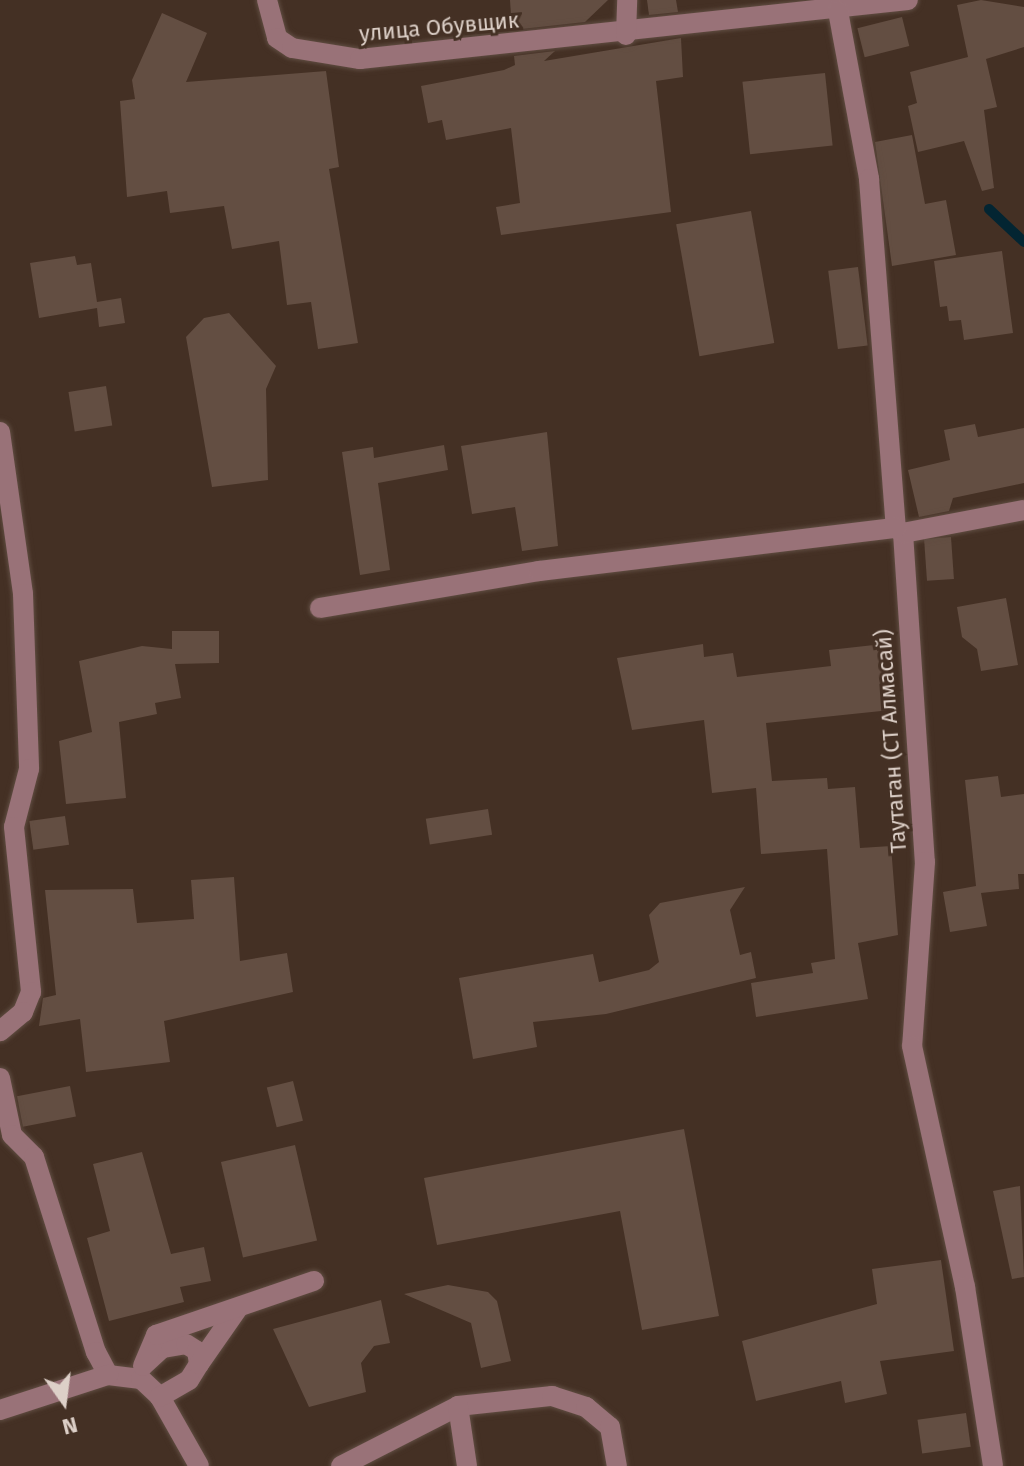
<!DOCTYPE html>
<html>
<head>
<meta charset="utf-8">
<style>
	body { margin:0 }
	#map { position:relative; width:1024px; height:1466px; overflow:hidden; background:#443024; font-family:"Fira Sans",sans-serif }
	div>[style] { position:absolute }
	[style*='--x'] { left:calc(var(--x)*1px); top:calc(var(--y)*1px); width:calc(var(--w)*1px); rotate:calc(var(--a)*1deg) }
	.stream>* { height:10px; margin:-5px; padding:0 5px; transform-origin:5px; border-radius:5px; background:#032532 }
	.building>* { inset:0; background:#634e42; transform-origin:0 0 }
	.roads { filter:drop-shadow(0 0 2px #604d42) drop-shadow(0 0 2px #604d42) }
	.minor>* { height:20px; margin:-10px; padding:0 10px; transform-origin:10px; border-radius:10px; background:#997278 }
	span { translate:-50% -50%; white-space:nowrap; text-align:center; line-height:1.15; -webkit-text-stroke:6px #443024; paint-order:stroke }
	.street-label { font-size:22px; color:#ddd0c8 }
	.north { position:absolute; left:24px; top:1362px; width:80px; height:80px; -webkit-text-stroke:6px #443024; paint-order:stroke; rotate:166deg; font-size:22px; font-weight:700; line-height:32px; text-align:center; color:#ddd0c8 }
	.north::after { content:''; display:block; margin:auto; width:28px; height:36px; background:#ddd0c8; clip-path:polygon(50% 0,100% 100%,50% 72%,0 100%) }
</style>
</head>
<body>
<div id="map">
	<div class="stream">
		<div style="--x:989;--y:209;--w:48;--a:43.3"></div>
	</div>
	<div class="building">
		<div style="clip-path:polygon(510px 0,608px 0,585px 22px,512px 30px)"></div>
		<div style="clip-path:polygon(647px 0,676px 0,678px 12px,649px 15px)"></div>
		<div style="clip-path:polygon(981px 0,1024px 7px,1024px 47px,986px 59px,997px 107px,984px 110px,994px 188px,982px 191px,964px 141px,918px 152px,908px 106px,917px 103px,910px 72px,968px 57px,957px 5px)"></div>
		<div style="clip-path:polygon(162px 13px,207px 33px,186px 82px,326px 71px,339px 167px,329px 169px,358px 343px,318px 349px,311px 302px,287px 305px,279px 241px,232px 249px,224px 206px,170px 213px,167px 191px,127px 197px,120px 101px,135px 99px,132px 80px)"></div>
		<div style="left:902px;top:17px;width:30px;height:46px;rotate:76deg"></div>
		<div style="clip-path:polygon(681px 38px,683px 77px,656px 81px,671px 212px,501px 235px,496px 207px,520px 203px,511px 128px,446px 140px,442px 120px,428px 123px,421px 86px,504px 70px,515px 65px,514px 56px,555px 51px,544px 61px)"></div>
		<div style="left:825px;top:73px;width:73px;height:83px;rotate:84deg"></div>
		<div style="clip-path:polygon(912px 135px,925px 204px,946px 200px,956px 255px,892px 266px,875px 142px)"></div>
		<div style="left:751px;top:211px;width:134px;height:76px;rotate:80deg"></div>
		<div style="clip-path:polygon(1002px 251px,1013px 333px,964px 340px,961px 320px,949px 321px,947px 306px,940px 307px,934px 261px)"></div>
		<div style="clip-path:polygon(75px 256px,77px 265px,91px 263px,97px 302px,121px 298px,125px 323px,99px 327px,97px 308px,39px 318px,30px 263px)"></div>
		<div style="left:858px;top:267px;width:79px;height:30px;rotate:83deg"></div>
		<div style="clip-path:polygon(229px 313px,276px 366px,266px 389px,268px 480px,212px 487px,186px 337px,204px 318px)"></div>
		<div style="left:106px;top:386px;width:40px;height:38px;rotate:81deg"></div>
		<div style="clip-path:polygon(975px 424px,978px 437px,1024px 428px,1024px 483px,953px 498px,949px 511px,919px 517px,908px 470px,950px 460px,944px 430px)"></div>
		<div style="clip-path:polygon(547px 432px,558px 546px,522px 551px,515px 507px,472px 514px,461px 446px)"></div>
		<div style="clip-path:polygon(444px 445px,448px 470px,378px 483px,390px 570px,360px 575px,342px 452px,373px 447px,374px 458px)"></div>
		<div style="left:951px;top:537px;width:42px;height:27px;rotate:86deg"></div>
		<div style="clip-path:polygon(1006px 598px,1018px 665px,981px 671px,977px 649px,962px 637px,957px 607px)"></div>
		<div style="clip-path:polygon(172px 631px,219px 631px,219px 663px,175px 664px,181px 698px,155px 703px,157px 714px,119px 722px,126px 798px,66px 804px,59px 741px,92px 732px,79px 661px,142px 646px,172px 649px)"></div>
		<div style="clip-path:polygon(703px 644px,704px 657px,733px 653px,737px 677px,831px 666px,829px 650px,883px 644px,891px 710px,766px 723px,772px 781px,827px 778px,828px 789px,855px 787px,860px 848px,891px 846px,898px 935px,858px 943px,868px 999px,756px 1017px,751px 983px,813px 973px,811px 963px,835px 959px,827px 849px,761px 854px,756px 788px,712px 793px,704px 720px,632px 730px,617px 658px)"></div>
		<div style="clip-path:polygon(998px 776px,1001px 797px,1024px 794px,1024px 874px,1018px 874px,1019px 889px,981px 893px,987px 926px,950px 932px,943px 892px,976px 886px,965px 780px)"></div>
		<div style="left:488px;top:809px;width:26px;height:63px;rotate:81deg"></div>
		<div style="left:65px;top:816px;width:29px;height:36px;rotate:82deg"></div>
		<div style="clip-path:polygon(234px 877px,240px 961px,287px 953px,293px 992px,164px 1021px,170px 1062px,86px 1072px,80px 1019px,39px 1026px,43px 998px,56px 995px,45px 890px,133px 889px,137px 923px,194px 919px,191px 880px)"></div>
		<div style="clip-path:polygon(745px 887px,730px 910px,740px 955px,751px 952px,756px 978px,606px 1014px,533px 1022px,537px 1047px,473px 1059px,459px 978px,593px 954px,599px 982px,649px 970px,659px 962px,649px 915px,660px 903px)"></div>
		<div style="left:293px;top:1081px;width:41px;height:27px;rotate:76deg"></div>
		<div style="left:70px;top:1086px;width:31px;height:54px;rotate:79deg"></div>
		<div style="clip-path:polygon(684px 1129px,719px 1316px,642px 1330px,620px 1211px,437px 1245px,424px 1178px)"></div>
		<div style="left:295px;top:1145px;width:98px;height:76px;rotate:77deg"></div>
		<div style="clip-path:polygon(142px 1152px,171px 1254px,204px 1247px,211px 1281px,180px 1287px,184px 1302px,109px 1321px,87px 1238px,110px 1231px,93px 1164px)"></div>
		<div style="clip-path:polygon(1020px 1186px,1024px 1277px,1012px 1279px,993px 1191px)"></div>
		<div style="clip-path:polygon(941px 1260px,954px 1351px,880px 1361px,887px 1394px,845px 1403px,841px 1381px,756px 1401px,742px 1341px,877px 1304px,872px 1269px)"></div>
		<div style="clip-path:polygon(448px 1285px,488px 1292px,497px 1301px,511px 1361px,481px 1368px,471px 1323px,404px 1294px)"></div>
		<div style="clip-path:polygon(381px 1300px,390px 1343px,374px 1346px,361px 1363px,366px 1392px,309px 1407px,273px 1329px)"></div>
		<div style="left:966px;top:1413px;width:34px;height:49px;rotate:82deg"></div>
	</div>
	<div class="roads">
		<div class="minor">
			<div style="--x:267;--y:0;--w:39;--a:75"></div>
			<div style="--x:277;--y:38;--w:18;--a:34"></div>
			<div style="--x:292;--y:48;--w:69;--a:9.2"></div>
			<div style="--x:360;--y:59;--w:551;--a:-6.15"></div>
			<div style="--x:838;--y:11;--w:171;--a:79.5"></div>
			<div style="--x:869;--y:179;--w:350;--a:85.6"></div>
			<div style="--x:896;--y:528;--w:9;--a:36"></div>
			<div style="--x:903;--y:533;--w:330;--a:86.2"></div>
			<div style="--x:925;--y:862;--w:184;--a:94"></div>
			<div style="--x:912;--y:1046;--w:247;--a:77.6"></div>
			<div style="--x:965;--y:1287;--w:181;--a:81.1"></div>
			<div style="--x:626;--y:35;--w:35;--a:-88"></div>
			<div style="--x:0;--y:432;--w:164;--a:81.9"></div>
			<div style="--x:23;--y:594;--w:175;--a:88"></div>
			<div style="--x:29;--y:769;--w:60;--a:104.5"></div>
			<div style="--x:14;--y:827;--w:166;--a:84.1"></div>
			<div style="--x:31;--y:992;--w:22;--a:112"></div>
			<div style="--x:23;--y:1012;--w:30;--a:140"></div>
			<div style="--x:903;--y:533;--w:123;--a:-10.8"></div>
			<div style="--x:320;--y:608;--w:222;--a:-9.6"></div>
			<div style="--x:539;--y:571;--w:360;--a:-6.9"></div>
			<div style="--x:0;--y:1078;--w:58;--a:78.1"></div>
			<div style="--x:12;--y:1135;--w:31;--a:45"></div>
			<div style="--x:34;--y:1157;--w:205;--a:72.4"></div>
			<div style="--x:96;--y:1352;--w:26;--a:62"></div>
			<div style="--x:108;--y:1375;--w:33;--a:7"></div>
			<div style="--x:141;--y:1379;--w:26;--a:43"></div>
			<div style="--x:160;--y:1397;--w:79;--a:60.5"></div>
			<div style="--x:145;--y:1364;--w:23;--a:-43"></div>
			<div style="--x:162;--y:1348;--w:24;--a:-9"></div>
			<div style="--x:186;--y:1344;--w:13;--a:32"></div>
			<div style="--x:197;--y:1351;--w:13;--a:81"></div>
			<div style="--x:199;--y:1364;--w:19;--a:122"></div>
			<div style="--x:189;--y:1380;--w:34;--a:150"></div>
			<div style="--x:199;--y:1364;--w:68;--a:-55.1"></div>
			<div style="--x:143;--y:1366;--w:34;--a:-67"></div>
			<div style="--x:156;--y:1335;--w:167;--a:-18.9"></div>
			<div style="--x:458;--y:1406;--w:95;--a:-6.1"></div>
			<div style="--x:552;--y:1396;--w:36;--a:18"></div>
			<div style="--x:586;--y:1407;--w:31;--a:40"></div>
			<div style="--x:610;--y:1427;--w:40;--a:80"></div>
			<div style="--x:0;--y:1410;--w:114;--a:-18"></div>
			<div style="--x:341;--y:1466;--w:131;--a:-27.1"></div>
			<div style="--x:458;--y:1406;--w:61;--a:81.5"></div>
		</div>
	</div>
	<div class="street-label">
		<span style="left:439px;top:27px;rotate:-5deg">улица Обувщик</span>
		<span style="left:891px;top:741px;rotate:-94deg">Таутаган (СТ Алмасай)</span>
	</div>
	<div class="north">N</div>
</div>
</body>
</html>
